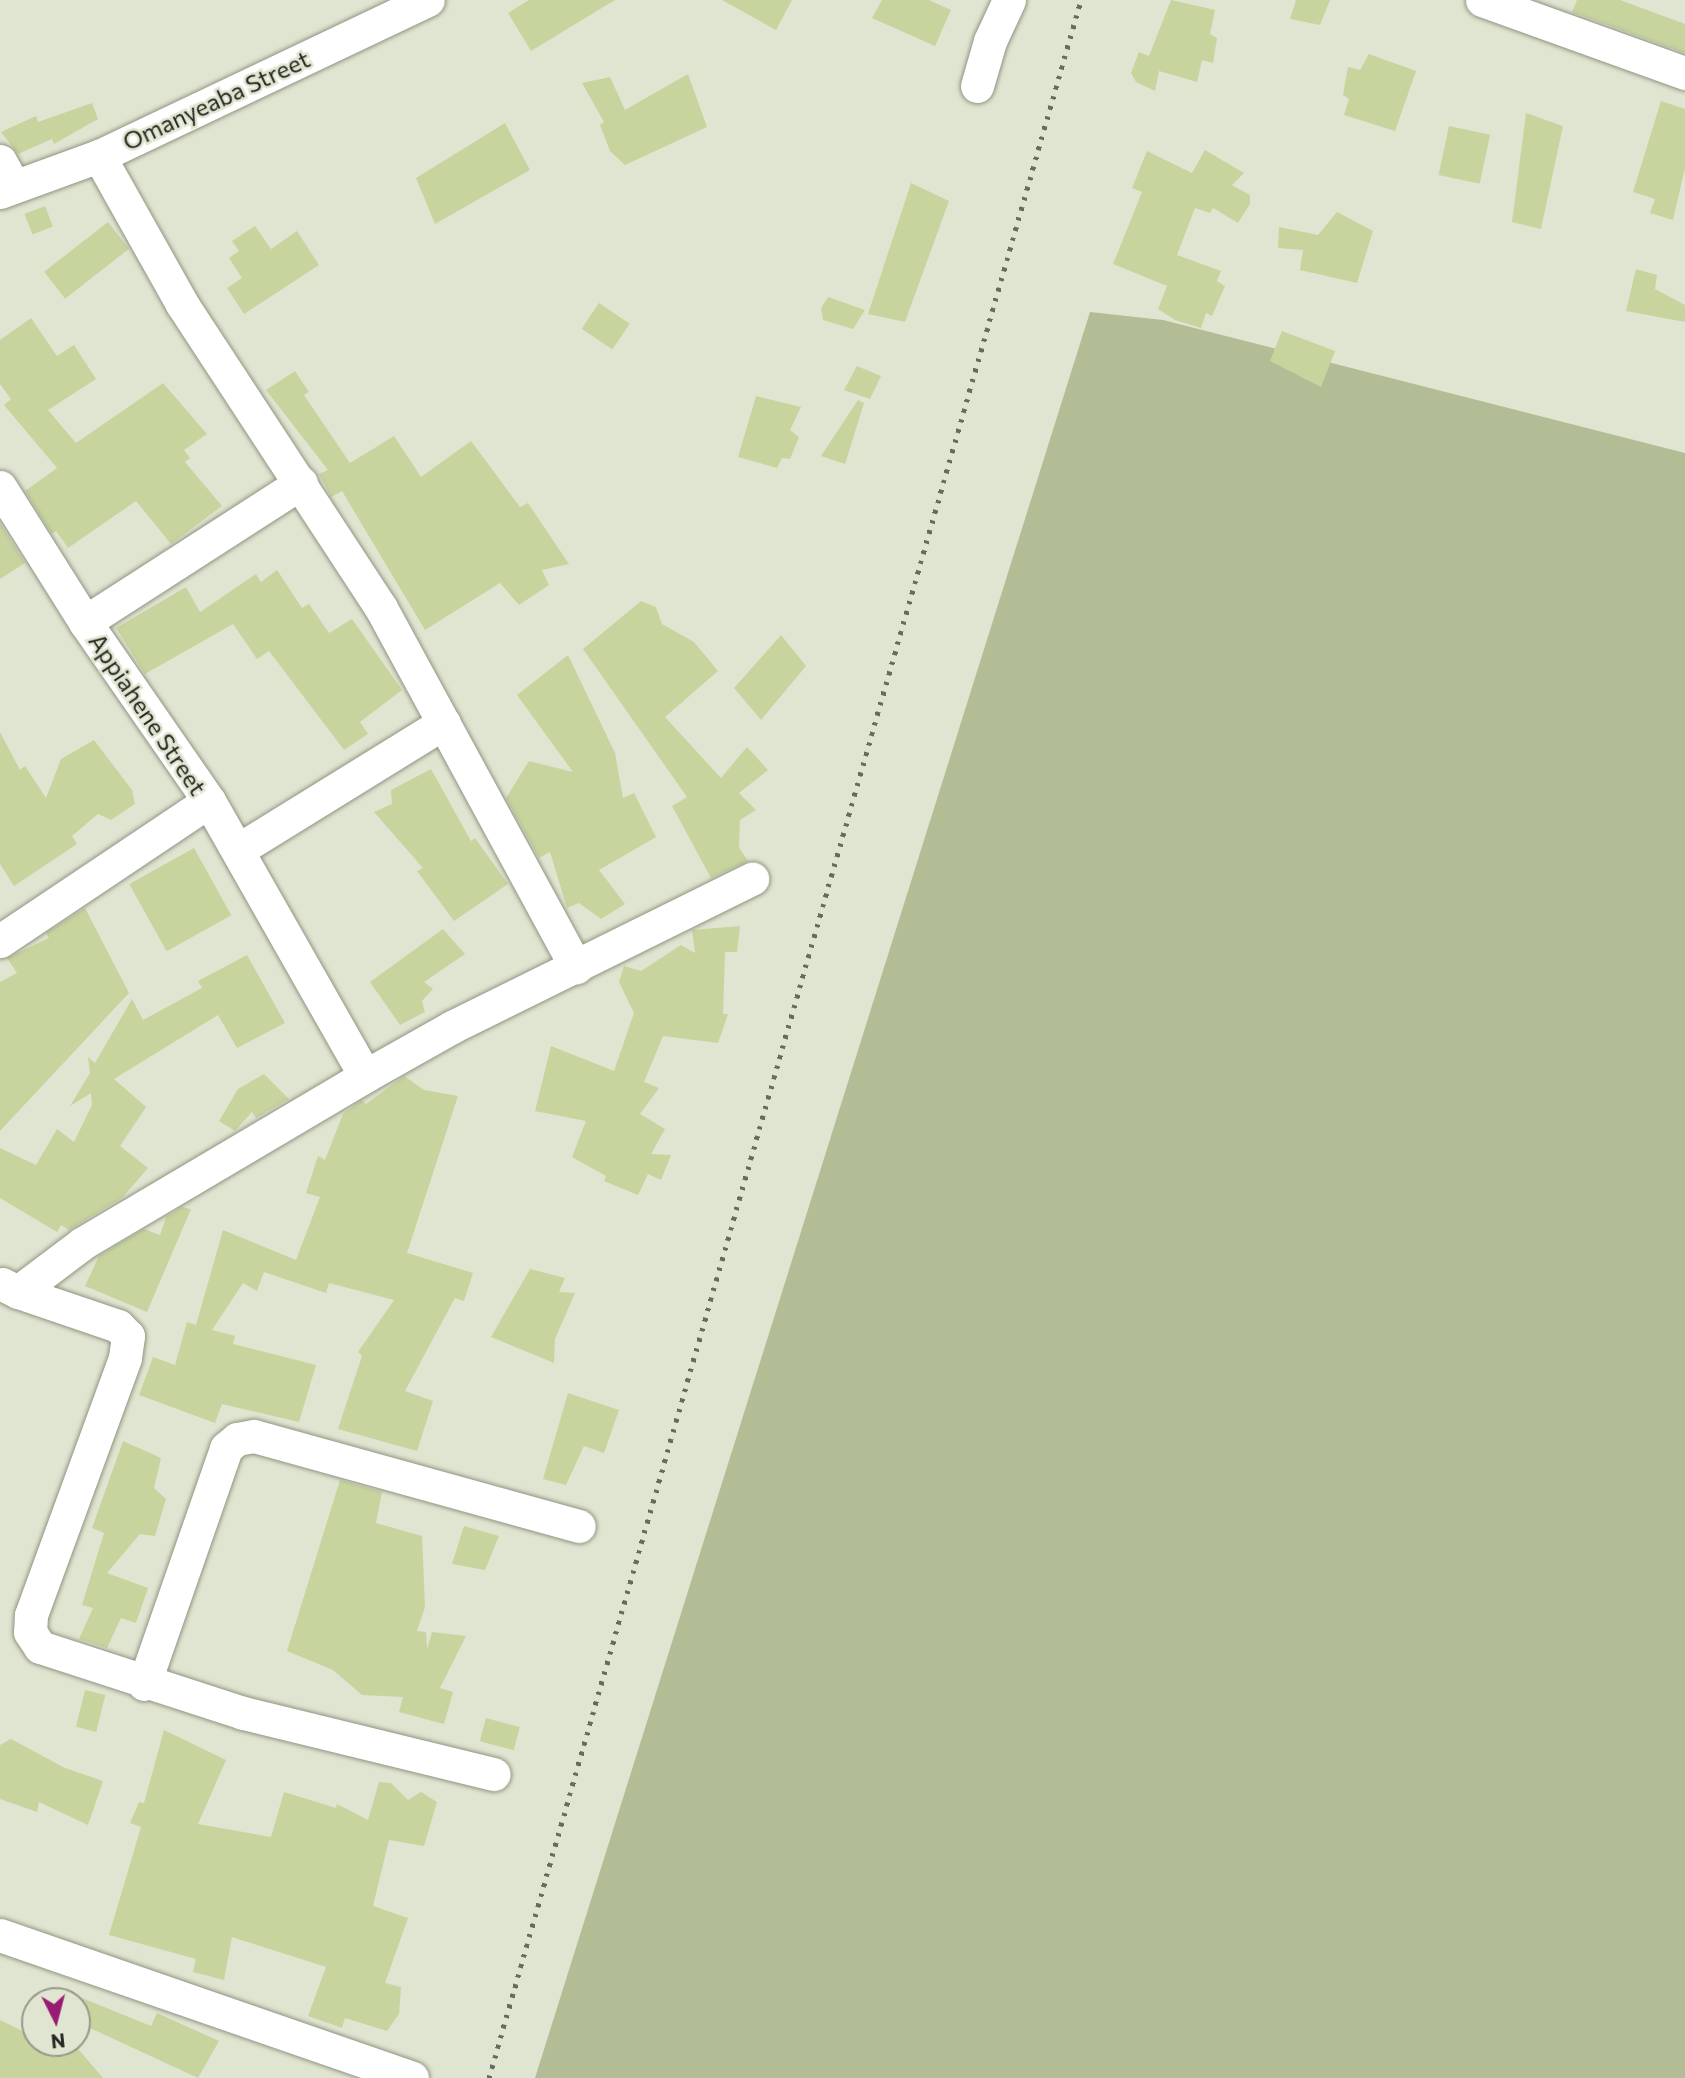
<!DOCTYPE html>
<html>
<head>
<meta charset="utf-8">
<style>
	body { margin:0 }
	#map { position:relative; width:1685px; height:2078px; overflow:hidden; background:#e0e5d1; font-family:Commissioner,sans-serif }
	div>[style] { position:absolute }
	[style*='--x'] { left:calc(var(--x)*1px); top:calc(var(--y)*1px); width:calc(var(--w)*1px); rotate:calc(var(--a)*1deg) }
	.green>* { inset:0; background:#b3bd95 }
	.building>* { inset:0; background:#c7d49e; transform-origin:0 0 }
	.roads { filter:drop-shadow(0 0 2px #909582) drop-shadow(0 0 2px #909582) }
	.minor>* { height:33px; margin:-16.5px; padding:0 16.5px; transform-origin:16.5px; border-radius:16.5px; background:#fff }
	.rail>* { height:5px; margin-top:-2.5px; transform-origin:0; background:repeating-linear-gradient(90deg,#676a5e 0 3.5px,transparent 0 10.5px) }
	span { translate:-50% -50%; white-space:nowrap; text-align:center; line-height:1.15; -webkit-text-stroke:5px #e0e5d1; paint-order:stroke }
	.street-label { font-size:24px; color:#252720 }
	.north { position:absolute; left:21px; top:1987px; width:70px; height:70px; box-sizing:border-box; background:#e0e5d1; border:2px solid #95998a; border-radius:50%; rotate:174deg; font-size:19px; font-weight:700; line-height:28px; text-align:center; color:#252720 }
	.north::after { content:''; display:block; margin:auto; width:24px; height:32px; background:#991c73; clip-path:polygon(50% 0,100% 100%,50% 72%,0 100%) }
</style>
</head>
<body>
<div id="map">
	<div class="green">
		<div style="clip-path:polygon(1090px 312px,1163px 320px,1685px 453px,1685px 2078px,535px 2078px)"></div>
	</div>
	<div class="building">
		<div style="clip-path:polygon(529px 0,615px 0,531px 51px,508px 13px)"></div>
		<div style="clip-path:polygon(722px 0,792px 0,776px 30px)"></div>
		<div style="clip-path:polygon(882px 0,929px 0,951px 10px,935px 46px,872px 18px)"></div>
		<div style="clip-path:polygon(1171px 0,1215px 10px,1210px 34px,1217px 38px,1213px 63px,1202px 60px,1197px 82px,1159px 71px,1155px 91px,1136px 82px,1131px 73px,1139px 52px,1149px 56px)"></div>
		<div style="clip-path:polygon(1296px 0,1330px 0,1320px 25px,1290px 19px)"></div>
		<div style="clip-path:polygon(1577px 0,1620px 0,1685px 24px,1685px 53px,1572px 12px)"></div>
		<div style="clip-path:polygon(1369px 54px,1416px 71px,1395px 131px,1344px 115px,1349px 99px,1343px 95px,1348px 67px,1360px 70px)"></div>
		<div style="clip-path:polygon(688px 74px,707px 127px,625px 165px,610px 151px,600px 125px,604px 122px,582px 83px,610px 77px,625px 110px)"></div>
		<div style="clip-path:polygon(1661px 101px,1685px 109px,1685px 168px,1673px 220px,1650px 213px,1655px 199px,1633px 192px)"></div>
		<div style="clip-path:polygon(92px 103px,98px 119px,54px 144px,52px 139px,18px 154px,1px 132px,36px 116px,38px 122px)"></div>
		<div style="clip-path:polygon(1526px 113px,1563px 126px,1541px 229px,1512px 222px)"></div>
		<div style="clip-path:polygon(505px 123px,530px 170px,435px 224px,416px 178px)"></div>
		<div style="left:1449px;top:126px;width:42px;height:50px;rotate:12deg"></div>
		<div style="clip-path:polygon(1205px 150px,1244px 173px,1232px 185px,1250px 195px,1250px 204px,1238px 223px,1213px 208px,1210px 213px,1195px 208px,1177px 255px,1221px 271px,1217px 281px,1225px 286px,1212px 316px,1206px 313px,1201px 328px,1175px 320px,1158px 309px,1167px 286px,1113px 264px,1142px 192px,1132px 188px,1147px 151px,1192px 173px)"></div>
		<div style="clip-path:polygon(911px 183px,949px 201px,905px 322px,868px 314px)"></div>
		<div style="left:45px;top:206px;width:22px;height:22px;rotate:69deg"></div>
		<div style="clip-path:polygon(1337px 212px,1373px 231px,1357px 283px,1300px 270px,1303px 250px,1278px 248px,1279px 227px,1318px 235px)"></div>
		<div style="left:108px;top:222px;width:34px;height:81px;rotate:52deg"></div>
		<div style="clip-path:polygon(255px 226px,271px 249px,297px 231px,319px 265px,244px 314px,227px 288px,242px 278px,229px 258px,239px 251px,232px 241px)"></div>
		<div style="clip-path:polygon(1636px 269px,1657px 275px,1655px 289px,1685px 305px,1685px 322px,1626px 311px)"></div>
		<div style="clip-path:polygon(828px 297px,865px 310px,853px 329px,823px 320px,821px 308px)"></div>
		<div style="left:599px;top:303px;width:37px;height:31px;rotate:34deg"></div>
		<div style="clip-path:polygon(31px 318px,57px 356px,74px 345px,96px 379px,48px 410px,76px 443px,163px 383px,207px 434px,184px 450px,190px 458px,185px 462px,222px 506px,171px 544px,136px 501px,68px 548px,56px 531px,52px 534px,25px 491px,57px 468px,4px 405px,11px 399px,0 384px,0 340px)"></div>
		<div style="clip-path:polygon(1282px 331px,1335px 351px,1321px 387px,1270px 361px)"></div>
		<div style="clip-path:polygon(857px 366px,881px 376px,870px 399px,844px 390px)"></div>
		<div style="clip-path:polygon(295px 371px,309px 392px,304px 395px,350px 463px,394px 436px,421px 477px,471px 441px,520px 507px,528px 503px,569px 564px,542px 570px,549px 585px,519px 605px,500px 583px,425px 630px,342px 491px,331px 497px,319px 474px,328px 470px,266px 390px)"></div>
		<div style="clip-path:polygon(756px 396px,801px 407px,790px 430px,799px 437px,790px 459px,782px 458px,777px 468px,738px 457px)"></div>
		<div style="clip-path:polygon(858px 400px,864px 403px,845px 464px,821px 456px)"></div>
		<div style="clip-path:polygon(0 523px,25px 563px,0 579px)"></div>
		<div style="clip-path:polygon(277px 570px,302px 608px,309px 604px,329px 633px,352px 619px,402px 690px,360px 722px,368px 734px,344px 750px,269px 651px,257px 659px,233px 624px,145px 674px,116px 628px,186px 587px,200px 612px,256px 574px,261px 582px)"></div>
		<div style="clip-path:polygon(641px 601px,656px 607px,662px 624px,694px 642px,718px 671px,665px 717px,721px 778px,747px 747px,768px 770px,739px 793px,756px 810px,740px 820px,739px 847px,748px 861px,711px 878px,672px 806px,687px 797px,583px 649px)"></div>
		<div style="clip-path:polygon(781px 635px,806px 666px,761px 720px,734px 688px)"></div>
		<div style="clip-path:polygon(568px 655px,615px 753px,623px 798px,634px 793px,656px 837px,599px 870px,625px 904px,601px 919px,579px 903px,567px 908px,550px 852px,539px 858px,506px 798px,529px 761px,573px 772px,517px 695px)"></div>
		<div style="clip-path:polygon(0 732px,20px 770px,25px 766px,46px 798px,61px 759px,94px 740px,132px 790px,135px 804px,111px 820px,98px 814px,72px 836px,77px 844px,14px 886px,0 864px)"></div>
		<div style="clip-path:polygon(431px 769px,471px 841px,475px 838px,508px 884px,454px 921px,417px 871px,423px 868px,374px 812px,392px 804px,391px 790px)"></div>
		<div style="left:194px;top:848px;width:77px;height:74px;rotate:61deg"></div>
		<div style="clip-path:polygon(85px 908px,129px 993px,0 1131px,0 982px,17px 973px,7px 958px,49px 938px,46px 933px)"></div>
		<div style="clip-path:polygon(740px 926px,737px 952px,725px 952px,723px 1014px,728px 1014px,718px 1043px,663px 1036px,644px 1082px,659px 1088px,640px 1114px,665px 1129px,651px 1154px,671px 1155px,661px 1180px,648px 1174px,638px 1195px,604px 1181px,606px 1176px,572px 1157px,586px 1121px,535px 1111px,551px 1046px,614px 1071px,634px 1013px,619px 982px,624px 966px,641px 971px,681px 945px,695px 953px,692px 930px)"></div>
		<div style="clip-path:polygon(443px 929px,465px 954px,424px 982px,433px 989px,422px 1001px,425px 1012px,400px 1025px,370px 982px)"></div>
		<div style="clip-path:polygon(247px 955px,285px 1023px,237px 1048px,218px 1015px,114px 1079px,146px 1107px,120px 1146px,148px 1168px,123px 1197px,69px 1230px,61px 1225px,57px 1232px,0 1198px,0 1148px,36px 1165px,57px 1129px,74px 1142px,92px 1105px,91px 1093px,70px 1106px,90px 1073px,88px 1057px,95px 1063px,132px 999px,143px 1020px,202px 988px,198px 981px)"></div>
		<div style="clip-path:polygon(264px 1074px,289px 1099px,256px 1118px,252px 1112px,235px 1131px,219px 1121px,238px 1089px)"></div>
		<div style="clip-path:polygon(404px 1076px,424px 1090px,458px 1096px,407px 1253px,473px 1273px,464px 1301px,455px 1298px,405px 1391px,433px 1401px,417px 1451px,338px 1429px,362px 1356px,358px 1352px,394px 1300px,329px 1283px,326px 1293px,264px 1272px,257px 1291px,243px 1283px,212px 1330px,235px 1336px,233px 1344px,316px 1365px,299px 1422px,222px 1404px,215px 1423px,139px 1395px,153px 1357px,175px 1365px,187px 1322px,196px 1325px,223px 1230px,296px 1260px,320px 1197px,306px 1193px,318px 1156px,325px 1160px,343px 1114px,362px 1100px,366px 1104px)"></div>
		<div style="clip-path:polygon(182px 1207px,191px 1209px,147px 1312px,85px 1286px,99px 1256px,144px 1229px,160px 1235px,166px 1217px)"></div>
		<div style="clip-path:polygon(530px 1269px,565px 1278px,559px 1292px,575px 1293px,555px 1339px,554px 1363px,491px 1337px)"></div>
		<div style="clip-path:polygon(568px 1393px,619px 1410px,604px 1453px,584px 1446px,566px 1485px,543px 1479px)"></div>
		<div style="clip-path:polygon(123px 1441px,161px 1458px,154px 1488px,166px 1499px,155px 1536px,140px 1534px,107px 1573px,148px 1588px,136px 1623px,121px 1618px,107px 1648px,79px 1639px,93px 1608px,82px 1605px,104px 1533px,92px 1528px)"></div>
		<div style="clip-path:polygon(340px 1480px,382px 1492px,376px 1523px,422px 1536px,425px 1607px,417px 1631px,426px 1632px,427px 1649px,432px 1632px,466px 1636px,440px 1688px,453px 1692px,444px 1724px,399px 1712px,403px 1697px,362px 1695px,333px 1670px,287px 1651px)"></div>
		<div style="clip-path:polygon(464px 1526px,499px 1536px,485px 1570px,452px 1564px)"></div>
		<div style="left:85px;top:1690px;width:21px;height:38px;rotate:14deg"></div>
		<div style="left:486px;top:1718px;width:35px;height:24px;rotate:15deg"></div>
		<div style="clip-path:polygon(164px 1730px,226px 1760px,198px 1824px,271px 1837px,284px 1792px,336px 1808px,337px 1804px,368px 1820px,379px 1782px,391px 1783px,408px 1800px,421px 1792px,437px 1802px,424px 1846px,389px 1840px,373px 1906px,408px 1918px,385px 1983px,401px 1987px,399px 2014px,387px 2031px,345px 2018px,342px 2028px,308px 2016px,326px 1967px,232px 1937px,224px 1980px,193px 1972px,196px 1959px,109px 1935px,141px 1827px,130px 1823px,139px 1802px,144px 1803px)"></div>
		<div style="clip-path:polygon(11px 1739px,65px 1768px,103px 1781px,88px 1825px,39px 1802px,37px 1812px,0 1799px,0 1745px)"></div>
		<div style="clip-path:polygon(77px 1996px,151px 2026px,157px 2013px,219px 2041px,198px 2078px,77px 2022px)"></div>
		<div style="clip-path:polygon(0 2020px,35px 2037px,35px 2043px,58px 2048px,60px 2043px,73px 2043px,103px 2078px,0 2078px)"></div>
	</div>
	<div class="roads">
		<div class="minor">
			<div style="--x:1482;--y:0;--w:216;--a:19.8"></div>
			<div style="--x:977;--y:86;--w:47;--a:-73.9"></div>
			<div style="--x:990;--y:41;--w:45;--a:-65.1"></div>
			<div style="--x:99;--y:156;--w:170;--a:60.7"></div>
			<div style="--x:182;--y:304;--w:363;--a:56.8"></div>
			<div style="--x:381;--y:608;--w:409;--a:61.5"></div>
			<div style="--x:0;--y:161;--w:29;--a:61"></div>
			<div style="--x:0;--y:192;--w:105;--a:-20"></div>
			<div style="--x:99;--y:156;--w:364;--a:-25.4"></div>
			<div style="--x:0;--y:487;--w:160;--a:57.8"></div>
			<div style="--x:85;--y:622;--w:218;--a:55.3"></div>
			<div style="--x:209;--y:801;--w:252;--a:146.2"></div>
			<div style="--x:85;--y:622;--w:257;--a:-32.8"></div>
			<div style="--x:209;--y:801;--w:316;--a:60.4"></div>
			<div style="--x:238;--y:850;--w:242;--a:-31.7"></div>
			<div style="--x:2;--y:1284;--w:18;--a:27"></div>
			<div style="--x:18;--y:1292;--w:81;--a:-37"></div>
			<div style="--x:83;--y:1243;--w:328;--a:-30.6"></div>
			<div style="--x:365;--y:1076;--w:100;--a:-29.4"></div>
			<div style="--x:452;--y:1027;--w:335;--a:-26.3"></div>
			<div style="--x:18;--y:1292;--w:106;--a:18.8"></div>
			<div style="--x:118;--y:1326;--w:14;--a:45"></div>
			<div style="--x:128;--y:1336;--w:22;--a:98"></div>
			<div style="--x:125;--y:1358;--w:274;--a:110.1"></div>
			<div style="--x:31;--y:1615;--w:17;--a:93"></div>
			<div style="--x:30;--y:1632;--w:18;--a:56"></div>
			<div style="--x:40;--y:1647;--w:213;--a:18"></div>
			<div style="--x:243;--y:1713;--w:258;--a:13.7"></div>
			<div style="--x:144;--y:1684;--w:250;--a:-70.8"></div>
			<div style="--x:226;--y:1448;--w:14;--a:-39"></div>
			<div style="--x:237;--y:1439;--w:17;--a:-10"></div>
			<div style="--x:254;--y:1436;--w:337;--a:15.5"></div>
			<div style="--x:0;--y:1935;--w:436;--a:19.1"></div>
		</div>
	</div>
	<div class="rail">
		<div style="--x:489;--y:2078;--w:2161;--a:-74.1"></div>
	</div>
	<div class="street-label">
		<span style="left:216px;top:100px;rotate:-25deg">Omanyeaba Street</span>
		<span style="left:148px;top:714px;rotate:56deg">Appiahene Street</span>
	</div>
	<div class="north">N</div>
</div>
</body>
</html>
